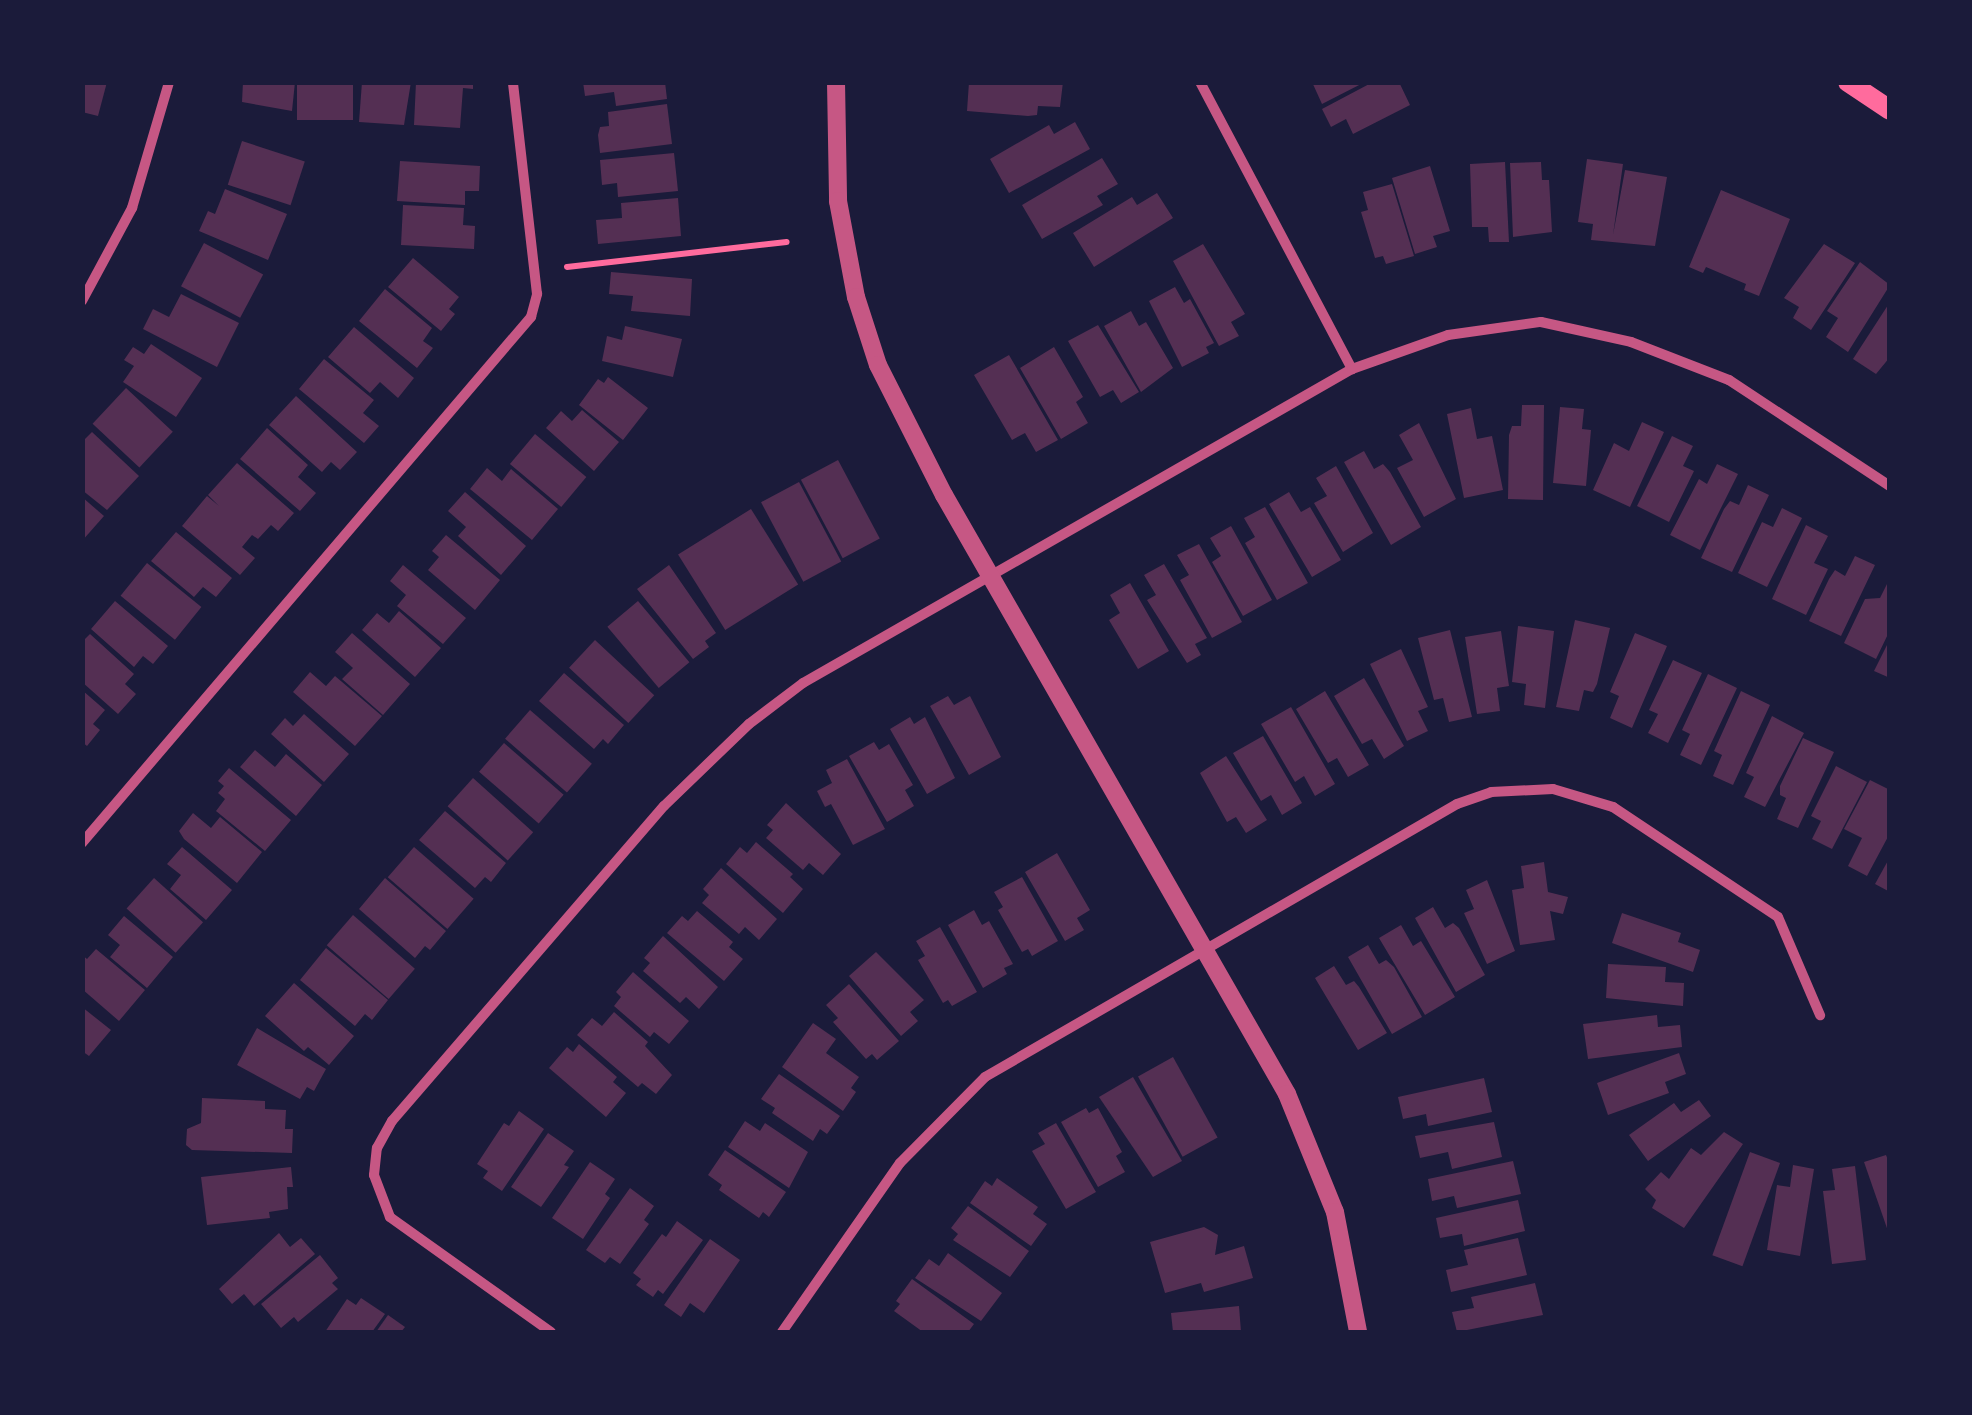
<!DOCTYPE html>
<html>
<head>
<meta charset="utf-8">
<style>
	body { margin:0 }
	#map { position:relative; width:1972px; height:1415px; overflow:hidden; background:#1b1b3a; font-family:Rubik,sans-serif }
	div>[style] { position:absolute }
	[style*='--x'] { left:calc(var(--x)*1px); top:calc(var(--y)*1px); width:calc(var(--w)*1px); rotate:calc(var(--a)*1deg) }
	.building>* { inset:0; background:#542f53; transform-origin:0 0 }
	.path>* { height:6px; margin:-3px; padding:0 3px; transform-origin:3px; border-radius:3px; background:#ff6b9d }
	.minor>* { height:10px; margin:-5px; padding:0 5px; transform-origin:5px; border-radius:5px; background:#c65784 }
	.tertiary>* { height:18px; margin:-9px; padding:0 9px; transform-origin:9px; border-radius:9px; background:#c65784 }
	.secondary>* { height:20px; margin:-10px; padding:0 10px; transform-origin:10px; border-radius:10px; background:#ff6b9d }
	span { translate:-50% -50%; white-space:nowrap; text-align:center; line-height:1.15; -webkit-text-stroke:8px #1b1b3a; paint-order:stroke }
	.frame { position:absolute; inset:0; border:85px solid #1b1b3a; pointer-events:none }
</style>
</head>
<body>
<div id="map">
	<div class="building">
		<div style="clip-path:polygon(82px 82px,107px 82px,98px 116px,82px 112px)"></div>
		<div style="clip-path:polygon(243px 82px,295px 82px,292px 111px,242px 102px)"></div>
		<div style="left:297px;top:82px;width:56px;height:38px"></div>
		<div style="clip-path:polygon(362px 82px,411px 82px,404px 125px,359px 122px)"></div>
		<div style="clip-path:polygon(416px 82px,473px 82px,473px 89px,463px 88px,460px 128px,414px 125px)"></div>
		<div style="clip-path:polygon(583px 82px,665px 82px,667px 99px,616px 106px,614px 92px,585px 96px)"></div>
		<div style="clip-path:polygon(969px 82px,1063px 82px,1060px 107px,1038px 106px,1037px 115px,1028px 116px,967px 111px)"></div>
		<div style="clip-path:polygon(1312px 82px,1365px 82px,1322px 104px)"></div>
		<div style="clip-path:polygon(1373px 82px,1399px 82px,1410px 105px,1353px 134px,1346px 119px,1331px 127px,1322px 109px)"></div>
		<div style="clip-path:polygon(667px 104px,672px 144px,600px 153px,598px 135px,600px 127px,609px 126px,608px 112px)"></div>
		<div style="clip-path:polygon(1075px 122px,1090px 149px,1009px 193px,990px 159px,1049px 125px,1054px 134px)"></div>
		<div style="left:242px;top:141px;width:66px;height:46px;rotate:18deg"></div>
		<div style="clip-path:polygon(674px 153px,678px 191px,618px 197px,617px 183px,602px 185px,600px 160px)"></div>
		<div style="clip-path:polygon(1102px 158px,1118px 184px,1097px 196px,1103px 205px,1042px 239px,1022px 205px)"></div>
		<div style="clip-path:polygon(1587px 159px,1623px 164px,1613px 235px,1625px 170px,1667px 177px,1655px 246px,1591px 240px,1593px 224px,1578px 222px)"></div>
		<div style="clip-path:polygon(400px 161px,480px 166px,479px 191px,465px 191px,465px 205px,397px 201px)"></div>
		<div style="clip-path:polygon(1505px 162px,1509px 242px,1489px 242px,1488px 227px,1472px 227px,1470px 164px)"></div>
		<div style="clip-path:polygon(1541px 162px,1542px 180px,1549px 180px,1552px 232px,1513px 237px,1510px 163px)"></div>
		<div style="clip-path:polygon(1430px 166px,1450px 231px,1433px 236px,1437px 247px,1415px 254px,1392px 178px)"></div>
		<div style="clip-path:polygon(1392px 184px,1414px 256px,1386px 264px,1383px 256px,1375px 258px,1361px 212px,1368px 210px,1363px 192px)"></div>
		<div style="clip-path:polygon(225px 189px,287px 214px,268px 260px,199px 231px,208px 211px,215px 214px)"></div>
		<div style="clip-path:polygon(1721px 190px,1790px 219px,1759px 296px,1744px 290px,1746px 284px,1706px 267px,1703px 273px,1689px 267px)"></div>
		<div style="clip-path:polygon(1157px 193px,1173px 218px,1094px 267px,1073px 233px,1132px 197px,1137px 205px)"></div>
		<div style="clip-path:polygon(678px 198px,681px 236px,598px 244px,596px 220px,622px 218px,621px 203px)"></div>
		<div style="clip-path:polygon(403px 205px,464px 208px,463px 225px,475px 226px,474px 249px,401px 245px)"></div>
		<div style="left:204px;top:243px;width:67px;height:49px;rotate:28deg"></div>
		<div style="clip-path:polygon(1203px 244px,1245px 314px,1231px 322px,1239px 336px,1219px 346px,1173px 261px)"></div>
		<div style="clip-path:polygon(1824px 244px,1855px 263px,1811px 330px,1793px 318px,1799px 307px,1784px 298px)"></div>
		<div style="clip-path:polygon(413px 258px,459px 297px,449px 309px,455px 314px,441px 331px,388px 287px)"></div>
		<div style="clip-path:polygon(1860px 262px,1890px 285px,1848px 352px,1826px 337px,1838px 318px,1827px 311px)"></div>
		<div style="clip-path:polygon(611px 272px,692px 279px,690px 316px,631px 311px,633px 296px,609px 294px)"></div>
		<div style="clip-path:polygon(1175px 287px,1184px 303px,1190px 299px,1214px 343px,1206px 347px,1209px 353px,1182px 367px,1149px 301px)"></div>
		<div style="clip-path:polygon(385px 289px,432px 328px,423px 341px,433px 348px,417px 368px,359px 321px)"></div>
		<div style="clip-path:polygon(181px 294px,239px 323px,217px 367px,143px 329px,153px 309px,169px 317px)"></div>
		<div style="clip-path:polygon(1890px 302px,1890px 357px,1876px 374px,1853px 359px)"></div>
		<div style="clip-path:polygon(1131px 311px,1139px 326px,1146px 322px,1173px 368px,1141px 392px,1104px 326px)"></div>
		<div style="clip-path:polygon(1098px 325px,1139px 392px,1121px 403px,1113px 390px,1100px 397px,1068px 341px)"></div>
		<div style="clip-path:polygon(625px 326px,682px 339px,673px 377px,602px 361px,607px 336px,622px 340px)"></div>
		<div style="clip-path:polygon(354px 327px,414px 378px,398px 398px,380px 382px,370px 393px,328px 357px)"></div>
		<div style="clip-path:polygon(151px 344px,202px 378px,176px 417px,123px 382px,134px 366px,124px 360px,133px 347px,144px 354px)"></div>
		<div style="clip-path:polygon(1054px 347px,1083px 397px,1076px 402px,1088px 423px,1061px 439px,1020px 368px)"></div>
		<div style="clip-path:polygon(1009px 355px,1058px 440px,1036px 452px,1025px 433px,1012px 440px,974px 375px)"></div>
		<div style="clip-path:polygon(324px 359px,374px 400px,363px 413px,379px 426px,364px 443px,299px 389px)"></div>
		<div style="clip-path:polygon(608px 377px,648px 408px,623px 440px,579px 405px,598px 379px,604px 383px)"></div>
		<div style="left:126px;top:388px;width:64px;height:49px;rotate:43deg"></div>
		<div style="clip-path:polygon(296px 396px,357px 452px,340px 470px,331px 462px,322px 472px,269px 425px)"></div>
		<div style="clip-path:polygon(1522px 405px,1544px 405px,1543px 500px,1508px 499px,1509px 435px,1512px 426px,1521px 426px)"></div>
		<div style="clip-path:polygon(1560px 407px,1584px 409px,1582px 429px,1591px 430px,1586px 486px,1553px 483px)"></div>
		<div style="clip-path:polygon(1471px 408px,1477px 439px,1492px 436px,1503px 490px,1464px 498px,1447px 414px)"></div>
		<div style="clip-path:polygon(582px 410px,619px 442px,594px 471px,546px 428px,561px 411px,572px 421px)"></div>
		<div style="clip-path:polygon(1642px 422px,1664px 432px,1630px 507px,1593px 490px,1614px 443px,1629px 451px)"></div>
		<div style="clip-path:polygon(1419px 423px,1456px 499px,1424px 517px,1397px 468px,1413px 460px,1399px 435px)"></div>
		<div style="clip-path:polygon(267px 428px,308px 465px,298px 477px,316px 493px,300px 511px,240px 459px)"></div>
		<div style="clip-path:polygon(92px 432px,139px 476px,107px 510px,82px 490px,82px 442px)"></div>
		<div style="left:535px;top:434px;width:67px;height:39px;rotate:40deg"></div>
		<div style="clip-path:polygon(1672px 436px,1693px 446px,1683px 466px,1694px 471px,1669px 522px,1637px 506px)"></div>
		<div style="clip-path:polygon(1364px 451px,1374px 469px,1383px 464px,1390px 472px,1421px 527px,1391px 545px,1344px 462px)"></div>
		<div style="left:838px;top:460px;width:89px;height:42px;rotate:62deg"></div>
		<div style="clip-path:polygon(237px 463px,294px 513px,278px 531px,271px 525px,258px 539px,252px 535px,242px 547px,255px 558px,240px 575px,182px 526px,207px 496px,219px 506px,208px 495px)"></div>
		<div style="clip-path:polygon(1717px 464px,1738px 474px,1700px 550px,1670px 535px,1699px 479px,1707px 484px)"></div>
		<div style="clip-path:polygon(1336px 466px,1373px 533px,1343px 552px,1314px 503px,1327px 496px,1316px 478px)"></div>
		<div style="clip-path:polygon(487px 468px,502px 481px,511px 469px,558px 509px,532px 540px,470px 489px)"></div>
		<div style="left:799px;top:482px;width:90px;height:43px;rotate:62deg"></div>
		<div style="clip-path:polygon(1748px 485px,1769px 495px,1732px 572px,1701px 558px,1724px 509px,1730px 501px,1739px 505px)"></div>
		<div style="clip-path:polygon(465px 492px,526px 546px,501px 575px,458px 536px,466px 527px,448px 511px)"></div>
		<div style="clip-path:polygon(1289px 492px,1301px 512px,1310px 507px,1341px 560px,1312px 577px,1269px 504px)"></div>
		<div style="clip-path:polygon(82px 497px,104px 516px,82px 541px)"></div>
		<div style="clip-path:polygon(1265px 507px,1308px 583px,1277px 600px,1245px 543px,1255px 537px,1244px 518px)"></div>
		<div style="clip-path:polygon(1782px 508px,1802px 518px,1767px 587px,1738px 573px,1762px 522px,1773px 527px)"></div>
		<div style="left:751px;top:509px;width:89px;height:86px;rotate:58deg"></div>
		<div style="clip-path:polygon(1806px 525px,1828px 536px,1814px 563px,1828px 569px,1806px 615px,1772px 599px)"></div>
		<div style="clip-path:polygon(1231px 526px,1272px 600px,1243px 616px,1212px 562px,1221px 556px,1210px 538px)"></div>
		<div style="clip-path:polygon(176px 532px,232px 578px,216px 597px,203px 587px,194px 597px,151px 561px)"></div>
		<div style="clip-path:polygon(446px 535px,500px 580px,475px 610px,428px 570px,439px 557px,432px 551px)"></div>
		<div style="clip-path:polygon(1199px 544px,1242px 622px,1212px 638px,1180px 580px,1189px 575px,1177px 555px)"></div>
		<div style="clip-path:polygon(1855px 556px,1875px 565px,1841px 636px,1809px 621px,1829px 579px,1835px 570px,1845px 576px)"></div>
		<div style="left:147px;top:563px;width:70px;height:42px;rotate:39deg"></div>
		<div style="clip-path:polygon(1164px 564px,1207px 638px,1195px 644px,1201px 655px,1187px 663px,1147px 600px,1156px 595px,1144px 575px)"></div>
		<div style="clip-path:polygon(403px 565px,466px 618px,443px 644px,397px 606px,406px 595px,390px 581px)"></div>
		<div style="clip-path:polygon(669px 565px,716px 633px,705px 641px,709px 647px,693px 659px,637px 589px)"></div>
		<div style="clip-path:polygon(1890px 578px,1890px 630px,1876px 659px,1844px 643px,1865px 599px,1880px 598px)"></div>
		<div style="clip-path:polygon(1130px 583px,1169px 651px,1138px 669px,1109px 620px,1120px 613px,1110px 595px)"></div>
		<div style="clip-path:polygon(115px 601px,168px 646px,153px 664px,143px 656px,134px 667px,91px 629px)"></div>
		<div style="left:638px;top:601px;width:80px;height:40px;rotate:50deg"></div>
		<div style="clip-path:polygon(399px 611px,441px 648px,415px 677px,362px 630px,377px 613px,389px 623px)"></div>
		<div style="clip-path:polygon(1575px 620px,1610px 628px,1597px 684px,1593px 692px,1584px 690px,1579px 711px,1556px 707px)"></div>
		<div style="clip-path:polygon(1518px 626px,1554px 631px,1545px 708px,1524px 705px,1526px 684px,1512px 682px)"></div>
		<div style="clip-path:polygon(1450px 630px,1472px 717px,1449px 722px,1443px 698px,1434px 700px,1418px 638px)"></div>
		<div style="clip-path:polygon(1501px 631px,1509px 686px,1497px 688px,1500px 711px,1477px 714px,1465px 637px)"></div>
		<div style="clip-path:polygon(352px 633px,410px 684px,383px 715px,342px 679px,353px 668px,335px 652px)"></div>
		<div style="clip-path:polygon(1635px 633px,1667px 646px,1632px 728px,1610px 718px,1619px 696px,1610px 692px)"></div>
		<div style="clip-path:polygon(90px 634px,134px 674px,125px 684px,136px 694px,118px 714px,82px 682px,82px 642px)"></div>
		<div style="clip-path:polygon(1890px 639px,1890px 678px,1874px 671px)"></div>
		<div style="left:595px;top:640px;width:81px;height:38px;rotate:43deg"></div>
		<div style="clip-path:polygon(1401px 649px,1428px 707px,1418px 711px,1428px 731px,1407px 741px,1370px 664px)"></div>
		<div style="clip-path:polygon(1673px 660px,1702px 673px,1668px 743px,1648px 733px,1658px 714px,1649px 710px)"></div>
		<div style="clip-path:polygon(310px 672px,326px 686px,335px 676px,382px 716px,355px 746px,293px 692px)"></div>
		<div style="clip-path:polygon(564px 673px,624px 725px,608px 744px,603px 739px,594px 749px,539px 701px)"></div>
		<div style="clip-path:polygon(1708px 674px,1737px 688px,1701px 765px,1680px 755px,1690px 734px,1682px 730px)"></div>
		<div style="clip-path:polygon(1364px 678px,1404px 746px,1384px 759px,1372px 739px,1362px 744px,1334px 696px)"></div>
		<div style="clip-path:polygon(82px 690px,105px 710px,93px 724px,100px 730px,87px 746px,82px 742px)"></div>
		<div style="clip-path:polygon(1325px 691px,1369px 765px,1348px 777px,1337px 758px,1328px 763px,1296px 709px)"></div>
		<div style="clip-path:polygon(1741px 691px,1770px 705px,1733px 785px,1713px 776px,1722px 755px,1714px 751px)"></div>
		<div style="clip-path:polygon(948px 696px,954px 705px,970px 696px,1001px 757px,969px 775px,930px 706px)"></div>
		<div style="clip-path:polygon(1291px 707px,1335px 784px,1315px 796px,1304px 776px,1295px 782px,1261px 724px)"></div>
		<div style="left:530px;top:710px;width:82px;height:38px;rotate:41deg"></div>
		<div style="clip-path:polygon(304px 714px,349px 754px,324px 782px,271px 734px,285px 718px,293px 726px)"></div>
		<div style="clip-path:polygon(1772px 716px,1804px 733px,1765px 807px,1744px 797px,1754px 777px,1746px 773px)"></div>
		<div style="clip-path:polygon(910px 717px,914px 724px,925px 717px,955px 778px,927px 794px,890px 729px)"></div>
		<div style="clip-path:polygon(1263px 736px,1302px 803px,1282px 815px,1271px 795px,1261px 801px,1233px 753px)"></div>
		<div style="clip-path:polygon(1803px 738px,1834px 752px,1798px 828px,1777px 819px,1786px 798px,1780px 795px,1780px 786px)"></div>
		<div style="clip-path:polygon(874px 742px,879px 750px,889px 744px,913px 785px,905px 790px,914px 806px,887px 822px,849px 756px)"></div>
		<div style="left:504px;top:743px;width:79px;height:38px;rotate:41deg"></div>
		<div style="clip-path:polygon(255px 750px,275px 767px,286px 754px,322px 785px,296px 816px,240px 767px)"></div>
		<div style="clip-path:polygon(1226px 756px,1267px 820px,1246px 833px,1236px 817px,1227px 822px,1200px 773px)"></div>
		<div style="clip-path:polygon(847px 759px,885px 829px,853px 845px,831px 804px,825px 807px,817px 791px,832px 783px,826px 770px)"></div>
		<div style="clip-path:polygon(1836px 766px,1867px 782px,1832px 849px,1812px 839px,1821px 821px,1811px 816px)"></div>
		<div style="clip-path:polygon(229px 768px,291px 820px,265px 851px,216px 811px,225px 799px,218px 793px,224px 786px,218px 781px)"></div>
		<div style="left:473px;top:778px;width:81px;height:38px;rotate:42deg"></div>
		<div style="clip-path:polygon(1870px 780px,1890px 790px,1890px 833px,1867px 876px,1848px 866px,1862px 838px,1844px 829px)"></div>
		<div style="clip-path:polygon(786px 803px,841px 854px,823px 875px,809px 863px,803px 870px,766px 838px,773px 830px,767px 825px)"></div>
		<div style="clip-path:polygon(445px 811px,506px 863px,491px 882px,485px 877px,475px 888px,419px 840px)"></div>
		<div style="clip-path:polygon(193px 813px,211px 828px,220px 817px,262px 852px,237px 883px,184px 839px,179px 831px)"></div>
		<div style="clip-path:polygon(756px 842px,793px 874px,790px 877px,803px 889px,783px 913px,726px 864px,740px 847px,747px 853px)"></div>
		<div style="clip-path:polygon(182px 847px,232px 890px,206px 920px,170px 889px,181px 875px,167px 864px)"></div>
		<div style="left:414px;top:847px;width:79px;height:40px;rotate:41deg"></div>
		<div style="clip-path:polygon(1057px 853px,1090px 910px,1077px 918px,1084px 930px,1065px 941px,1025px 872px)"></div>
		<div style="clip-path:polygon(1890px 857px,1890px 892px,1875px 884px)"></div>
		<div style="clip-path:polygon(1544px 862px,1548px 892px,1568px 897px,1563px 914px,1550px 911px,1555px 940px,1520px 945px,1512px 890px,1524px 888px,1521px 866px)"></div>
		<div style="clip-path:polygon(721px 868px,777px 919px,759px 940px,745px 927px,739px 934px,702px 903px,709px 895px,703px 889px)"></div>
		<div style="clip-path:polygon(1022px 877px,1058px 941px,1032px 956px,1028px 949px,1022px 952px,998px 910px,1003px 907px,994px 892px)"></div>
		<div style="left:154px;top:878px;width:66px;height:41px;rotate:42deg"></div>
		<div style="clip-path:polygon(385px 878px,446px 931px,430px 950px,425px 946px,415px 958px,359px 909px)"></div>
		<div style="clip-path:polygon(1487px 880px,1515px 951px,1487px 964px,1464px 913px,1474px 909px,1466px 890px)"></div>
		<div style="clip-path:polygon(1433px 907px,1445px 928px,1453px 923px,1459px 928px,1485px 975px,1456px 992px,1415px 918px)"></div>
		<div style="clip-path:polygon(974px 910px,982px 925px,989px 921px,1013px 964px,1004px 968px,1007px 974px,983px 988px,948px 925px)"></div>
		<div style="clip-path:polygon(697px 911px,733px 942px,729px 947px,743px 959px,724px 981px,667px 933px,682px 916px,688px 921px)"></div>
		<div style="clip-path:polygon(1622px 913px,1681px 933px,1678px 942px,1700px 950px,1693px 972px,1612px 943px)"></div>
		<div style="left:353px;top:915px;width:82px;height:40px;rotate:41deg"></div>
		<div style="clip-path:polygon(124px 916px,173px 957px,147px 988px,110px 957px,120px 945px,108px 935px)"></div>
		<div style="clip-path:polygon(1401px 925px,1413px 946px,1421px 941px,1455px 997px,1425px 1015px,1379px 938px)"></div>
		<div style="clip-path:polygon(940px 927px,977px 992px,952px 1006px,948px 1000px,943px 1003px,918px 960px,925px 956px,916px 941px)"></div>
		<div style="clip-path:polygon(663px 936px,718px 987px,699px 1009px,686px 997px,680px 1003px,643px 971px,650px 963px,644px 958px)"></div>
		<div style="clip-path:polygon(1368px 945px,1379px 964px,1386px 960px,1394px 967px,1422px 1017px,1392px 1034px,1348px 957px)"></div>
		<div style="clip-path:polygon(326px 948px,388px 1000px,372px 1020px,365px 1014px,355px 1026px,300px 980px)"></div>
		<div style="clip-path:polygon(96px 949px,145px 990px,119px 1021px,82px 989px,82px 955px,87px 959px)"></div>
		<div style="clip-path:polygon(876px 952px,924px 1000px,910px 1012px,918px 1021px,901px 1036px,849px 976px)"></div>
		<div style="clip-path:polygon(1608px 964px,1666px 967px,1665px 982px,1684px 983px,1683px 1006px,1606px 998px)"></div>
		<div style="clip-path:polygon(1334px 966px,1346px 985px,1354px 981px,1359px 987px,1387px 1033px,1358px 1050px,1315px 978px)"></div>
		<div style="clip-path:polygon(633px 972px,689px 1021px,669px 1044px,654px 1032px,650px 1037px,614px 1006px,621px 997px,616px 992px)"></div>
		<div style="clip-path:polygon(294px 983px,354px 1036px,329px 1065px,308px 1047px,304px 1051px,265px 1016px)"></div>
		<div style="clip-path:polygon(849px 984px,899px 1041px,877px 1060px,872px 1054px,866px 1059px,833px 1022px,838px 1018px,826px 1005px)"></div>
		<div style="clip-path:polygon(82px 1007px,111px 1030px,89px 1056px,82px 1051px)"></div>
		<div style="clip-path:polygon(614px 1012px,648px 1042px,645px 1046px,672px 1075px,656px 1094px,642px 1083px,638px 1087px,577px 1035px,592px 1018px,602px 1026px)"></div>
		<div style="clip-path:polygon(1657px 1015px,1658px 1027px,1680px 1025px,1682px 1047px,1588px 1059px,1583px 1024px)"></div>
		<div style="clip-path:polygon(813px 1023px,836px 1039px,826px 1053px,859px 1077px,851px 1088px,856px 1092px,843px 1111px,782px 1067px)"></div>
		<div style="clip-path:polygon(257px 1028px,326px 1069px,314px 1091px,307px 1087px,300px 1099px,237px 1065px)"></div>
		<div style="clip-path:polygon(579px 1044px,617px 1077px,613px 1082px,626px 1093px,606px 1117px,549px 1068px,567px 1047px,573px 1052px)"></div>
		<div style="clip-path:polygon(1679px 1053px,1686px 1074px,1665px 1082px,1669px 1093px,1608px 1115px,1597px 1083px)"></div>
		<div style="left:1173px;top:1057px;width:92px;height:40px;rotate:61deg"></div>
		<div style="clip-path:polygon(779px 1074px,840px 1116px,827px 1134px,820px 1129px,813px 1141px,772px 1113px,775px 1108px,761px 1099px)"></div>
		<div style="clip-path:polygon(1133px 1077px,1182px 1161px,1153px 1177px,1099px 1097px)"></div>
		<div style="clip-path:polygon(1484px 1078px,1492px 1112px,1428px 1126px,1426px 1114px,1403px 1119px,1398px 1097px)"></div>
		<div style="clip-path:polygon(202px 1098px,265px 1101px,265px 1109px,286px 1110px,285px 1129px,293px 1129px,292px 1153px,192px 1150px,186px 1145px,187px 1129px,201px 1123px)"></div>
		<div style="clip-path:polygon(1699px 1100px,1711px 1116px,1648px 1161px,1629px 1135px,1674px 1103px,1681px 1112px)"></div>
		<div style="clip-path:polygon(1086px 1108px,1089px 1113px,1098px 1108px,1122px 1152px,1116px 1156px,1125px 1172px,1098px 1187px,1061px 1122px)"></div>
		<div style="clip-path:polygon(519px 1111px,544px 1129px,502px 1191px,483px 1178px,488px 1171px,477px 1164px,504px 1123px,509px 1126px)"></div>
		<div style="clip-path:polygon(745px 1121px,760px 1131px,765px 1123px,808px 1152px,789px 1188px,728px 1147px)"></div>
		<div style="clip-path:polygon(1494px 1122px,1502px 1157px,1452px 1169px,1448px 1152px,1420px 1158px,1415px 1136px)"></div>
		<div style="clip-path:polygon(1056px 1123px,1096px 1192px,1066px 1209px,1032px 1151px,1045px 1144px,1038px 1133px)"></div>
		<div style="clip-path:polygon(1724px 1132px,1743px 1144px,1684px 1228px,1652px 1208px,1656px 1200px,1645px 1189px,1661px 1172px,1669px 1179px,1691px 1148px,1701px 1155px)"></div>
		<div style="clip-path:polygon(548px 1133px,574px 1151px,564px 1165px,569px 1167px,541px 1207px,511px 1187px)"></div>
		<div style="clip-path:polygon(725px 1150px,786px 1192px,769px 1217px,763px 1212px,759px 1218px,719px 1190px,722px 1185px,708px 1175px)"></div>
		<div style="left:1750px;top:1152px;width:32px;height:110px;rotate:20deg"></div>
		<div style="clip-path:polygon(1886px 1155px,1890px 1165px,1889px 1234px,1864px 1162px)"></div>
		<div style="clip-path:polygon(1513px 1161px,1521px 1194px,1457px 1208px,1454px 1196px,1432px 1201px,1428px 1179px)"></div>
		<div style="clip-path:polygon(590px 1162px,615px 1179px,605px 1194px,610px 1198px,583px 1239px,552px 1218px)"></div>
		<div style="clip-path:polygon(1793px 1165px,1814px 1169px,1800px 1256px,1767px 1250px,1777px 1185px,1790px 1187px)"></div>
		<div style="clip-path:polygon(1855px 1166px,1866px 1260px,1832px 1264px,1823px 1191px,1835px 1190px,1832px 1169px)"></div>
		<div style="clip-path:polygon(291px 1167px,293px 1187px,287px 1187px,288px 1209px,269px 1212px,270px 1218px,207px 1225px,201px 1177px)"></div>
		<div style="clip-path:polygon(997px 1178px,1038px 1207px,1033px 1214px,1047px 1224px,1031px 1246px,970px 1203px,985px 1181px,992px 1186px)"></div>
		<div style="clip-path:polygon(630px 1188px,654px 1206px,644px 1220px,649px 1224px,620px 1264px,610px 1257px,605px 1263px,586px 1250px)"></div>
		<div style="clip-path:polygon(1518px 1200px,1525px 1231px,1464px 1246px,1462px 1234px,1440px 1238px,1436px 1218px)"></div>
		<div style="clip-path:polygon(968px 1206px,1029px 1251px,1010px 1277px,953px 1240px,958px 1234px,951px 1228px)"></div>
		<div style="clip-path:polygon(677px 1221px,703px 1240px,663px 1294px,658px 1290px,653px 1297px,636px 1285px,641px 1279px,633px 1273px,662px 1234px,666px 1237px)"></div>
		<div style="clip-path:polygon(1204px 1227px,1218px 1235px,1215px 1255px,1244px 1246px,1253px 1278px,1204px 1292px,1201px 1283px,1165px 1293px,1150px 1242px)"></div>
		<div style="clip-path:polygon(279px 1233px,290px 1247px,301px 1238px,315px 1254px,254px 1306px,244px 1294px,232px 1304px,219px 1289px)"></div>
		<div style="clip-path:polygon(1518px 1238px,1527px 1275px,1451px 1292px,1446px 1270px,1468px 1265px,1464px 1250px)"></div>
		<div style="clip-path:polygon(710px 1239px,740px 1260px,704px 1313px,690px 1303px,681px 1317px,664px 1305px)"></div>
		<div style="clip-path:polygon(948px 1253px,1002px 1293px,981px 1321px,915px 1278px,929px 1259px,939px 1266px)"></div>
		<div style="clip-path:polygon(320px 1255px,338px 1278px,332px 1283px,338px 1289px,298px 1322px,294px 1317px,281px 1328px,261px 1304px)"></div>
		<div style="clip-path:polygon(912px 1279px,974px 1324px,968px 1332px,923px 1332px,894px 1311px,900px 1304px,896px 1301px)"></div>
		<div style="clip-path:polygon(1535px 1283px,1543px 1315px,1457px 1332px,1452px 1312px,1474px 1308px,1471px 1297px)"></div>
		<div style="clip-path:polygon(361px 1298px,385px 1314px,372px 1332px,325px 1332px,347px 1299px,356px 1305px)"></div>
		<div style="clip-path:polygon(1239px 1306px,1241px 1332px,1173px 1332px,1171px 1313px)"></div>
		<div style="clip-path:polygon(388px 1315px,405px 1327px,401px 1332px,376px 1332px)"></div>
	</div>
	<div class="path">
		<div style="--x:567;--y:267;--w:221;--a:-6.5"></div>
	</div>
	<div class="minor">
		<div style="--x:1200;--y:82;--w:325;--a:62.1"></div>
		<div style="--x:82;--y:301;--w:106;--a:-61.7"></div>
		<div style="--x:132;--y:208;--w:131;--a:-73.6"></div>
		<div style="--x:82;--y:843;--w:692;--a:-49.52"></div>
		<div style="--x:531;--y:317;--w:24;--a:-75"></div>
		<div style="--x:537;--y:294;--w:213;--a:-96.5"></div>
		<div style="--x:551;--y:1332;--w:198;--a:-144.5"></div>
		<div style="--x:390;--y:1217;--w:45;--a:-110.9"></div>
		<div style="--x:374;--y:1175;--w:27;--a:-84"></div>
		<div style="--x:377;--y:1148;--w:31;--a:-61"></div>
		<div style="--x:392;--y:1121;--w:416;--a:-49.2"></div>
		<div style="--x:664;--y:806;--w:118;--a:-44"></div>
		<div style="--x:749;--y:724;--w:68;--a:-37.2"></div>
		<div style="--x:803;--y:683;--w:632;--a:-29.77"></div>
		<div style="--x:1352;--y:369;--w:102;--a:-19.5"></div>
		<div style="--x:1448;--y:335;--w:94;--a:-8"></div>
		<div style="--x:1541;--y:322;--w:92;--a:12.5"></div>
		<div style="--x:1631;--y:342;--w:105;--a:21.2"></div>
		<div style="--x:1729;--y:380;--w:193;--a:33.4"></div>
		<div style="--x:782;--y:1332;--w:206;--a:-55.1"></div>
		<div style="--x:900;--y:1163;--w:121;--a:-45.3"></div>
		<div style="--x:985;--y:1077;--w:545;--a:-30.04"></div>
		<div style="--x:1457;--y:804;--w:36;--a:-19"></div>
		<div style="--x:1491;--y:792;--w:62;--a:-2.8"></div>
		<div style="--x:1553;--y:789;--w:63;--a:16.7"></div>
		<div style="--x:1613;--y:807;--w:198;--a:33.7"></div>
		<div style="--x:1778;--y:917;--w:107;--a:66.8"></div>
	</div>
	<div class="tertiary">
		<div style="--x:836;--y:82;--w:119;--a:89"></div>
		<div style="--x:838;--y:201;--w:98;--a:79.4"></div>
		<div style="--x:856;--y:297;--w:71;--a:72.1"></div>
		<div style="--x:878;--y:365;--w:146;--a:63.1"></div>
		<div style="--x:944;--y:495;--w:690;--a:60.2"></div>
		<div style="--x:1287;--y:1094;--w:127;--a:67.9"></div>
		<div style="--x:1335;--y:1212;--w:122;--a:79.1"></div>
	</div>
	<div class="secondary">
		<div style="--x:1848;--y:82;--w:50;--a:33.7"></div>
	</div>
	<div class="frame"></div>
</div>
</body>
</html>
